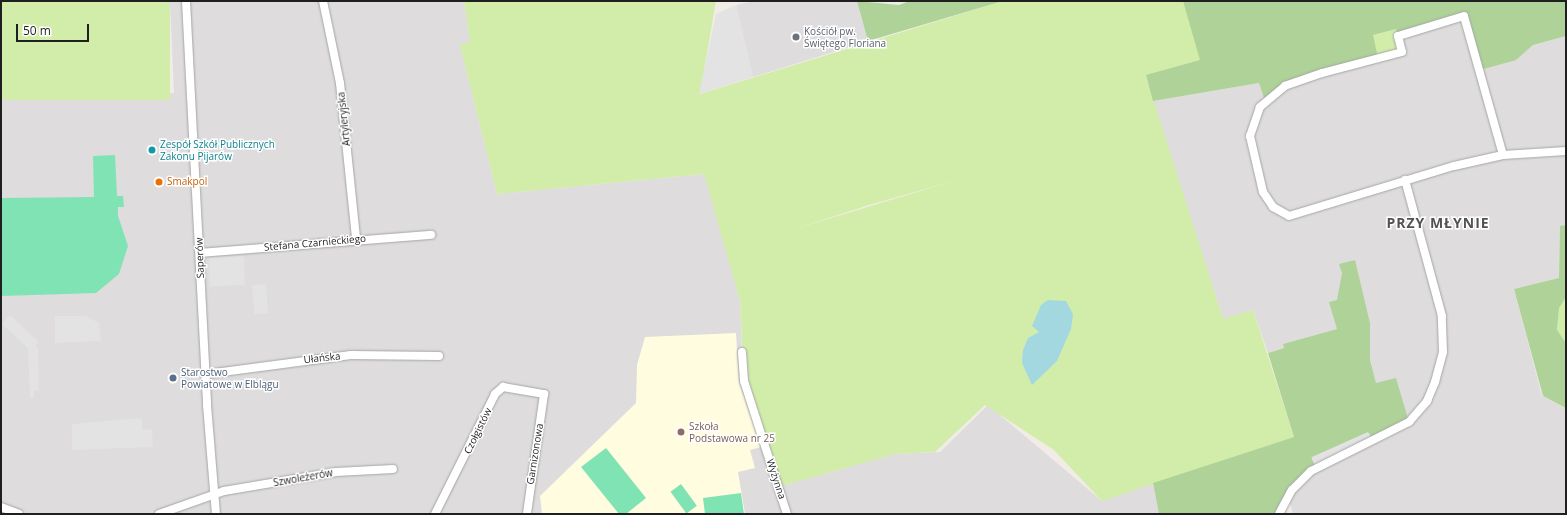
<!DOCTYPE html>
<html>
<head>
<meta charset="utf-8">
<style>
	body { margin:0 }
	#map { position:relative; width:1567px; height:515px; overflow:hidden; background:#f1ece5; font-family:"Open Sans",sans-serif }
	div>[style] { position:absolute }
	[style*='--x'] { left:calc(var(--x)*1px); top:calc(var(--y)*1px); width:calc(var(--w)*1px); rotate:calc(var(--a)*1deg) }
	.residential>* { inset:0; background:#dedcdc }
	.education>* { inset:0; background:#fffce0 }
	.grass>* { inset:0; background:#d1eda9; transform-origin:0 0 }
	.forest>* { inset:0; background:#aed298 }
	.pitch>* { inset:0; background:#80e3b4; transform-origin:0 0 }
	.parking>* { inset:0; background:#e3e3e3; transform-origin:0 0 }
	.water>* { inset:0; background:#a4d8e0 }
	.roads { filter:drop-shadow(0 0 1px #a6a6a6) drop-shadow(0 0 1px #a6a6a6) }
	.minor>* { height:8px; margin:-4px; padding:0 4px; transform-origin:4px; border-radius:4px; background:#fff }
	.dots>* { width:11px; height:11px; translate:-50% -50%; box-sizing:border-box; border:2px solid #fff; border-radius:50% }
	span { translate:-50% -50%; white-space:nowrap; text-align:center; line-height:1.15; -webkit-text-stroke:3px #fff; paint-order:stroke }
	.worship-label { font-size:10px; color:#5b616d }
	.left { translate:0 -50%; text-align:left }
	.street-label { font-size:10px; color:#1f1f1f }
	.culture-label { font-size:10px; color:#0d838f }
	.food-label { font-size:10px; color:#c56008 }
	.service-label { font-size:10px; color:#4e5e75 }
	.education-label { font-size:10px; color:#785e54 }
	.district-label { font-size:14px; color:#525252; font-weight:700; letter-spacing:1px }
	.frame { position:absolute; inset:0; border:2px solid #1f1f1f; pointer-events:none }
	.scale { position:absolute; left:16px; top:24px; width:73px; height:18px; box-sizing:border-box; border:2px solid #1f1f1f; border-top:0; padding-left:5px; font-size:12px; line-height:14px; white-space:nowrap; color:#1f1f1f; -webkit-text-stroke:3px #fff; paint-order:stroke }
</style>
</head>
<body>
<div id="map">
	<div class="residential">
		<div style="clip-path:polygon(170px 1px,464px 1px,470px 42px,460px 45px,497px 194px,705px 174px,740px 301px,742px 352px,778px 487px,895px 454px,940px 452px,988px 405px,1102px 501px,1153px 483px,1159px 514px,1px 514px,1px 100px,174px 93px)"></div>
		<div style="clip-path:polygon(754px 1px,857px 1px,868px 41px,753px 77px,736px 5px)"></div>
		<div style="clip-path:polygon(1464px 16px,1516px 60px,1533px 45px,1566px 36px,1566px 225px,1560px 227px,1559px 278px,1514px 289px,1542px 396px,1566px 408px,1566px 514px,1293px 514px,1288px 496px,1301px 479px,1408px 422px,1396px 379px,1376px 384px,1370px 360px,1370px 323px,1354px 260px,1342px 273px,1337px 329px,1283px 344px,1284px 348px,1268px 353px,1253px 310px,1223px 319px,1153px 101px,1259px 83px,1265px 100px,1275px 93px,1378px 58px,1372px 35px)"></div>
	</div>
	<div class="education">
		<div style="clip-path:polygon(736px 333px,739px 382px,761px 447px,750px 450px,755px 468px,738px 472px,745px 514px,542px 514px,540px 496px,636px 403px,637px 365px,645px 337px)"></div>
	</div>
	<div class="grass">
		<div style="left:1px;top:1px;width:169px;height:99px"></div>
		<div style="clip-path:polygon(evenodd,464px 1px,716px 1px,700px 94px,1003px 1px,1183px 1px,1201px 60px,1146px 76px,1223px 319px,1253px 310px,1294px 437px,1102px 501px,1054px 450px,985px 405px,935px 452px,895px 454px,778px 487px,744px 381px,740px 301px,704px 174px,497px 194px,460px 45px,470px 42px,464px 1px,957px 180px,788px 231px,869px 205px,957px 180px)"></div>
		<div style="left:1396px;top:29px;width:24px;height:25px;rotate:75deg"></div>
		<div style="clip-path:polygon(1566px 297px,1566px 343px,1557px 330px,1559px 308px)"></div>
	</div>
	<div class="forest">
		<div style="clip-path:polygon(857px 1px,899px 5px,910px 1px,1003px 1px,868px 41px)"></div>
		<div style="clip-path:polygon(1183px 1px,1566px 1px,1566px 36px,1533px 45px,1516px 60px,1480px 70px,1464px 17px,1398px 36px,1396px 29px,1373px 35px,1378px 58px,1308px 77px,1265px 101px,1259px 83px,1153px 101px,1146px 75px,1200px 60px)"></div>
		<div style="clip-path:polygon(1566px 225px,1566px 297px,1559px 308px,1557px 330px,1566px 343px,1566px 408px,1543px 396px,1514px 289px,1559px 278px,1560px 226px)"></div>
		<div style="clip-path:polygon(1355px 260px,1370px 323px,1370px 360px,1376px 383px,1396px 378px,1409px 422px,1372px 441px,1369px 433px,1312px 459px,1316px 467px,1279px 514px,1159px 514px,1153px 483px,1294px 437px,1268px 353px,1284px 348px,1283px 344px,1337px 329px,1329px 302px,1337px 300px,1342px 273px,1339px 264px)"></div>
	</div>
	<div class="pitch">
		<div style="clip-path:polygon(115px 155px,117px 196px,123px 196px,124px 207px,118px 207px,118px 216px,128px 246px,119px 274px,96px 293px,1px 296px,1px 198px,94px 197px,93px 156px)"></div>
		<div style="clip-path:polygon(606px 448px,646px 498px,626px 514px,619px 514px,581px 467px)"></div>
		<div style="left:681px;top:484px;width:27px;height:13px;rotate:54deg"></div>
		<div style="clip-path:polygon(741px 493px,744px 514px,705px 514px,703px 498px)"></div>
	</div>
	<div class="parking">
		<div style="clip-path:polygon(736px 5px,753px 77px,699px 94px,716px 14px)"></div>
		<div style="left:244px;top:256px;width:29px;height:35px;rotate:88deg"></div>
		<div style="left:266px;top:284px;width:29px;height:14px;rotate:86deg"></div>
		<div style="clip-path:polygon(10px 315px,39px 342px,35px 347px,38px 347px,39px 390px,34px 391px,34px 397px,30px 398px,28px 348px,2px 324px)"></div>
		<div style="clip-path:polygon(55px 316px,86px 316px,99px 323px,101px 341px,55px 343px)"></div>
		<div style="clip-path:polygon(142px 418px,142px 430px,152px 429px,153px 447px,72px 450px,72px 424px)"></div>
		<div style="left:1368px;top:432px;width:10px;height:62px;rotate:66deg"></div>
	</div>
	<div class="water">
		<div style="clip-path:polygon(1048px 300px,1066px 301px,1073px 314px,1071px 329px,1057px 361px,1032px 385px,1022px 363px,1023px 350px,1028px 338px,1039px 332px,1032px 326px,1041px 305px)"></div>
	</div>
	<div class="roads">
		<div class="minor">
			<div style="--x:186;--y:1;--w:405;--a:87"></div>
			<div style="--x:207;--y:405;--w:109;--a:85.3"></div>
			<div style="--x:323;--y:1;--w:84;--a:78.3"></div>
			<div style="--x:340;--y:83;--w:157;--a:84.1"></div>
			<div style="--x:1503;--y:155;--w:144;--a:-105.7"></div>
			<div style="--x:1464;--y:16;--w:69;--a:163.1"></div>
			<div style="--x:1398;--y:36;--w:16;--a:76"></div>
			<div style="--x:1402;--y:52;--w:83;--a:165.3"></div>
			<div style="--x:1322;--y:73;--w:39;--a:161"></div>
			<div style="--x:1285;--y:86;--w:33;--a:140"></div>
			<div style="--x:1260;--y:107;--w:31;--a:109"></div>
			<div style="--x:1250;--y:136;--w:57;--a:76.9"></div>
			<div style="--x:1263;--y:192;--w:18;--a:56"></div>
			<div style="--x:1273;--y:207;--w:18;--a:29"></div>
			<div style="--x:1289;--y:216;--w:172;--a:-16.9"></div>
			<div style="--x:1454;--y:166;--w:50;--a:-12.7"></div>
			<div style="--x:1503;--y:155;--w:63;--a:-3.6"></div>
			<div style="--x:200;--y:253;--w:232;--a:-4.5"></div>
			<div style="--x:742;--y:352;--w:29;--a:86"></div>
			<div style="--x:744;--y:381;--w:140;--a:72.1"></div>
			<div style="--x:207;--y:374;--w:145;--a:-7.5"></div>
			<div style="--x:351;--y:355;--w:88;--a:0.7"></div>
			<div style="--x:1;--y:507;--w:19;--a:21"></div>
			<div style="--x:159;--y:514;--w:69;--a:-19.5"></div>
			<div style="--x:224;--y:491;--w:114;--a:-9.6"></div>
			<div style="--x:336;--y:472;--w:57;--a:-3"></div>
			<div style="--x:435;--y:514;--w:134;--a:-63.4"></div>
			<div style="--x:495;--y:394;--w:11;--a:-41"></div>
			<div style="--x:503;--y:387;--w:42;--a:9.7"></div>
			<div style="--x:544;--y:394;--w:121;--a:98.1"></div>
			<div style="--x:1279;--y:514;--w:27;--a:-62"></div>
			<div style="--x:1292;--y:490;--w:27;--a:-45"></div>
			<div style="--x:1311;--y:471;--w:110;--a:-26.6"></div>
			<div style="--x:1409;--y:422;--w:28;--a:-49"></div>
			<div style="--x:1427;--y:401;--w:21;--a:-67"></div>
			<div style="--x:1435;--y:382;--w:31;--a:-75"></div>
			<div style="--x:1443;--y:352;--w:36;--a:-92"></div>
			<div style="--x:1442;--y:316;--w:141;--a:-105.2"></div>
		</div>
	</div>
	<div class="dots">
		<div style="left:796px;top:37px;background:#6b7280"></div>
		<div style="left:152px;top:150px;background:#0f9aa8"></div>
		<div style="left:159px;top:182px;background:#e8710a"></div>
		<div style="left:173px;top:378px;background:#5c6f8a"></div>
		<div style="left:681px;top:432px;background:#8d6e63"></div>
	</div>
	<div class="worship-label">
		<span class="left" style="left:804px;top:37px">Kościół pw.<br>Świętego Floriana</span>
	</div>
	<div class="street-label">
		<span style="left:344px;top:119px;rotate:-96deg">Artyleryjska</span>
		<span style="left:315px;top:243px;rotate:-5deg">Stefana Czarnieckiego</span>
		<span style="left:200px;top:258px;rotate:-92deg">Saperów</span>
		<span style="left:322px;top:358px;rotate:-6deg">Ułańska</span>
		<span style="left:478px;top:431px;rotate:-64deg">Czołgistów</span>
		<span style="left:535px;top:454px;rotate:-81deg">Garnizonowa</span>
		<span style="left:303px;top:478px;rotate:-10deg">Szwoleżerów</span>
		<span style="left:776px;top:479px;rotate:72deg">Wyżynna</span>
	</div>
	<div class="culture-label">
		<span class="left" style="left:160px;top:150px">Zespół Szkół Publicznych<br>Zakonu Pijarów</span>
	</div>
	<div class="food-label">
		<span class="left" style="left:167px;top:182px">Smakpol</span>
	</div>
	<div class="service-label">
		<span class="left" style="left:181px;top:378px">Starostwo<br>Powiatowe w Elblągu</span>
	</div>
	<div class="education-label">
		<span class="left" style="left:689px;top:432px">Szkoła<br>Podstawowa nr 25</span>
	</div>
	<div class="district-label">
		<span style="left:1438px;top:223px">PRZY MŁYNIE</span>
	</div>
	<div class="frame"></div>
	<div class="scale">50 m</div>
</div>
</body>
</html>
